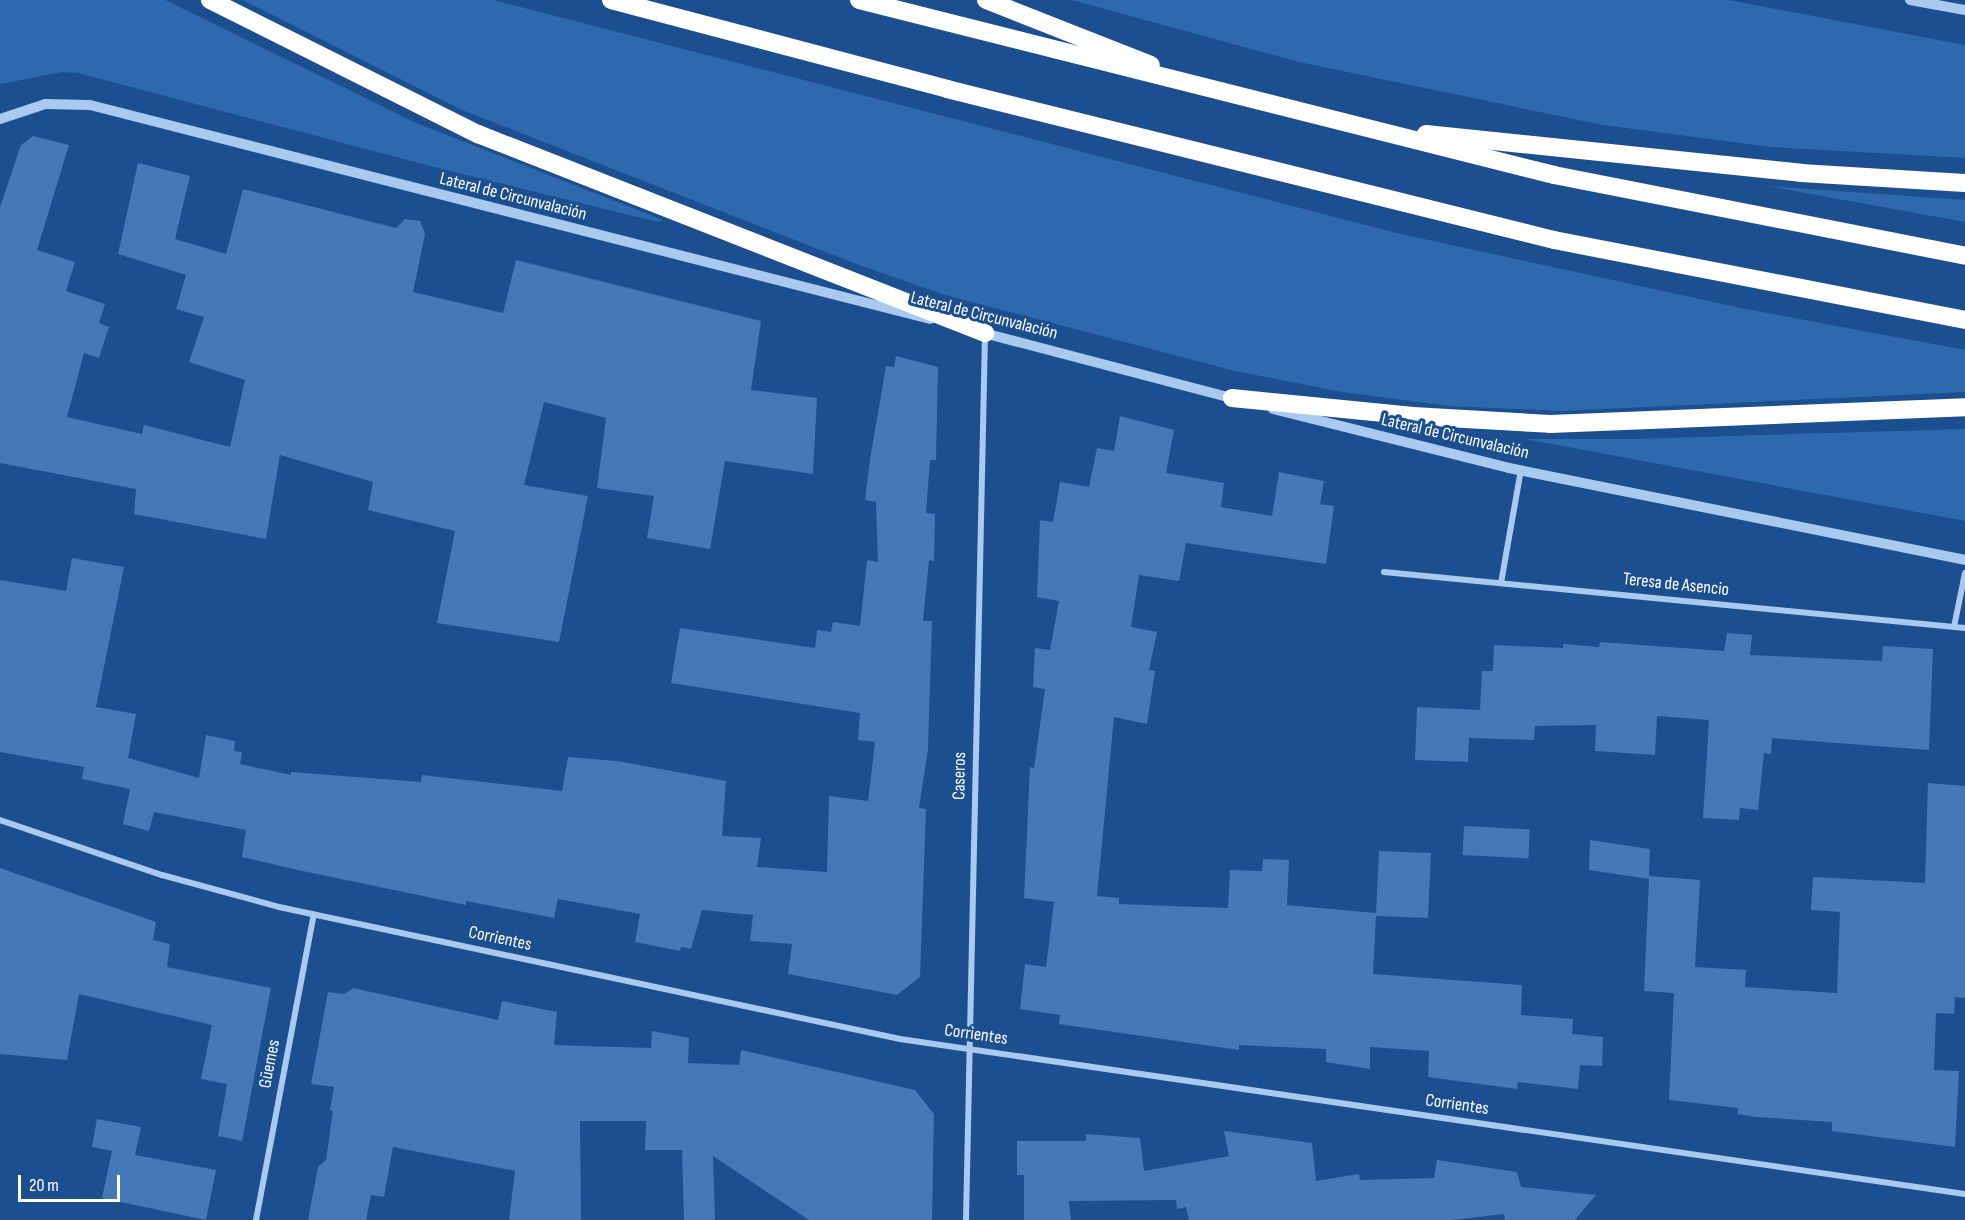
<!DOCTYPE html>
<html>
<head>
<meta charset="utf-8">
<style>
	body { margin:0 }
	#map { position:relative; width:1965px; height:1220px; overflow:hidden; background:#1b4f8f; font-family:"Sofia Sans Condensed",sans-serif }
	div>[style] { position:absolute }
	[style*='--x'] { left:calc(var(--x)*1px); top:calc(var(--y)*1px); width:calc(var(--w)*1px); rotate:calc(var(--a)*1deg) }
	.green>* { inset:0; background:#2e69ad }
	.building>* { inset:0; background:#4478b7; transform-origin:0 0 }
	.minor>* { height:6px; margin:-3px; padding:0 3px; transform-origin:3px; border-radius:3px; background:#a9c9ee }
	.tertiary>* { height:10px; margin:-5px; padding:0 5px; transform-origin:5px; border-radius:5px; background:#a9c9ee }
	.motorway>* { height:18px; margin:-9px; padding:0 9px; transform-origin:9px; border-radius:9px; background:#fff }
	span { translate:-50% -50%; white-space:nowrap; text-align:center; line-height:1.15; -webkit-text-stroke:6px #1b4f8f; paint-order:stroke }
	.street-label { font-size:18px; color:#fff }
	.scale { position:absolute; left:18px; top:1175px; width:102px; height:27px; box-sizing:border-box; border:3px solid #fff; border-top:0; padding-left:8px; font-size:18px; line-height:21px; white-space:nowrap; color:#fff; -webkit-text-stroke:4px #1b4f8f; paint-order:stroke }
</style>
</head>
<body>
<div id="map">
	<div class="green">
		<div style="clip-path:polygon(0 0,165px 0,414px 122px,663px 220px,658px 222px,438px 168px,78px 73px,62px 72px,0 84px)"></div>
		<div style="clip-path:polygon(243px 0,493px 0,1401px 234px,1741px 308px,1965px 350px,1965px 392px,1562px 411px,1449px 406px,1342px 392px,1235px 371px,945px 295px,859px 265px,462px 110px)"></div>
		<div style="clip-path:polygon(1072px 0,1729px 0,1965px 45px,1965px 158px,1771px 147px,1603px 125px,1299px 62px)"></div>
		<div style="clip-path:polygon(1767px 186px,1965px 200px,1965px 222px)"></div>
		<div style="clip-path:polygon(1965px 429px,1965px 521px,1525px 439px,1632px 439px)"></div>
	</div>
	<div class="building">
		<div style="clip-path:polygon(33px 136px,69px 145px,37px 250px,75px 262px,66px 291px,105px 304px,99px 323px,109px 327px,99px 358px,84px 353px,67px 417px,142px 434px,144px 425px,230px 447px,245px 380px,189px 362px,204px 317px,176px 309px,186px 275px,118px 254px,138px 163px,190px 176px,175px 239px,226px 254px,243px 189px,396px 228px,405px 219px,420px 221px,425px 234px,413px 292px,503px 313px,516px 260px,761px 321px,751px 390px,817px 398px,813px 474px,725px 461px,710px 549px,647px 538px,654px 496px,597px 488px,606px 418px,544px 402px,524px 485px,588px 496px,559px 642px,437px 623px,455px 531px,368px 510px,373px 482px,280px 455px,266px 539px,134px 514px,136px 489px,0 463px,0 207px,21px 145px)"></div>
		<div style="clip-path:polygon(896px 356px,938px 367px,936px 460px,930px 460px,926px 513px,935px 514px,934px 561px,929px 560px,923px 621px,932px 621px,928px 749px,919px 808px,926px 809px,920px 977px,897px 995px,788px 974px,792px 944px,750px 941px,753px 915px,702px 910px,691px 949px,681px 947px,680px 951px,635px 942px,640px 914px,558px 899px,554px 918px,466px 901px,466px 905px,298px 870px,242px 857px,246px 830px,154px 812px,149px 831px,123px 824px,130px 789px,82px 779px,84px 767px,0 752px,0 580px,66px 591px,72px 558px,124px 567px,96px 707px,136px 714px,128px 758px,199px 778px,206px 735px,235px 741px,234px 751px,242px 752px,240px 764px,291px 775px,291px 772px,421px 782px,422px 775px,562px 791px,568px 757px,617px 761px,726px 781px,722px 836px,761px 838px,757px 867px,827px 872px,829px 796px,868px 801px,875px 742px,858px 740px,860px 713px,671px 683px,680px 628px,815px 648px,817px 630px,831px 632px,833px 622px,860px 626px,867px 560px,878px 562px,876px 502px,865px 500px,870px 459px,886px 366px,894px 367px)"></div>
		<div style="clip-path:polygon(1120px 416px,1174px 430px,1166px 473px,1224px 483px,1221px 507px,1272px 516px,1279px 472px,1324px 481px,1320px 504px,1334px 506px,1326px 564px,1186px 543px,1179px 581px,1139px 575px,1131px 627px,1157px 632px,1149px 670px,1155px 671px,1147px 724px,1114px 717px,1097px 896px,1119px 898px,1119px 904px,1228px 908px,1230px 870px,1262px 871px,1263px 859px,1289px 860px,1287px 905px,1376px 913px,1379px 851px,1431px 853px,1428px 918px,1376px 916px,1373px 974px,1522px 985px,1521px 1015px,1573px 1019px,1572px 1034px,1603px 1037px,1602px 1066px,1580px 1065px,1578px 1089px,1518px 1082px,1517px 1089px,1428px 1077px,1429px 1051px,1370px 1047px,1370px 1069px,1326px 1062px,1326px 1049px,1239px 1045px,1239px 1050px,1059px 1024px,1060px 1015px,1020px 1009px,1025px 964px,1046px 967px,1054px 902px,1024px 898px,1030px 767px,1034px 768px,1045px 689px,1033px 687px,1035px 648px,1050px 650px,1059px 601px,1037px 597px,1040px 520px,1053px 522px,1060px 482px,1089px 487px,1097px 448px,1114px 451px)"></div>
		<div style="clip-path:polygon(1727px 633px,1752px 635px,1750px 655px,1882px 661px,1883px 646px,1933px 649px,1929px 750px,1772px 738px,1771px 754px,1764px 753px,1758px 810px,1740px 808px,1739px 820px,1703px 818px,1709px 720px,1657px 716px,1655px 755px,1595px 751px,1596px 725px,1535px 726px,1534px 740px,1469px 738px,1468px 762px,1415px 760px,1417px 707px,1480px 710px,1482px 671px,1493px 671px,1494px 645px,1563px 648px,1563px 644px,1599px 647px,1600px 642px,1724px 651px)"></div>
		<div style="clip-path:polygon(1928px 783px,1965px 786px,1965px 998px,1955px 997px,1954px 1014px,1936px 1013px,1934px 1070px,1959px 1071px,1955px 1147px,1832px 1131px,1832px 1122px,1756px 1117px,1738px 1114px,1738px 1108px,1669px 1100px,1674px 993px,1644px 991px,1649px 879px,1589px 870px,1590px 840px,1650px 849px,1649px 876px,1700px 880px,1695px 967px,1746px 970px,1745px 987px,1837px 993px,1840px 912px,1811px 910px,1813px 877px,1925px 883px)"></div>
		<div style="left:1464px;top:826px;width:66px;height:29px;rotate:3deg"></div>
		<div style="clip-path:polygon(0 868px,156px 922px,153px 940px,170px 944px,167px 967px,271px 988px,242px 1141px,218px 1136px,227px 1084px,201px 1079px,212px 1025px,79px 994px,67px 1060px,0 1054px)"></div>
		<div style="clip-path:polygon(353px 988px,498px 1020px,502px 1001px,557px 1012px,554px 1045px,651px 1048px,652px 1031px,689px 1038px,688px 1063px,739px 1065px,741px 1050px,915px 1090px,934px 1114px,932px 1220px,809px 1220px,713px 1156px,715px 1220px,684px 1220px,682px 1150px,645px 1150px,646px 1121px,580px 1121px,581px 1220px,509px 1220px,515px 1171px,393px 1147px,384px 1197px,371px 1195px,366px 1220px,308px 1220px,318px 1167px,326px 1160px,333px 1111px,330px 1110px,334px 1087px,311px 1084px,328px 992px,344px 994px)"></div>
		<div style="clip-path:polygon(97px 1119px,141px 1127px,135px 1155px,216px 1170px,206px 1220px,102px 1198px,112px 1151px,92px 1147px)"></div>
		<div style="clip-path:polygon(1224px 1131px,1312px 1143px,1316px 1181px,1359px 1174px,1360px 1180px,1434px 1178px,1437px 1160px,1517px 1172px,1521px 1187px,1596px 1195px,1575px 1220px,1505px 1220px,1504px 1214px,1452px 1220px,1189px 1220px,1186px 1207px,1177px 1209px,1176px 1200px,1069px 1201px,1071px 1220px,1024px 1220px,1024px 1175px,1017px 1175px,1017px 1141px,1086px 1141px,1086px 1134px,1140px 1138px,1144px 1171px,1229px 1156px)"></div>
	</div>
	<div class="minor">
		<div style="--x:1384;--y:572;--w:584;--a:5.51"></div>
		<div style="--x:1501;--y:583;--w:115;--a:-80"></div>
		<div style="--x:1954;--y:627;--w:55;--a:-78.5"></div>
		<div style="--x:0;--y:820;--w:171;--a:18.8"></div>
		<div style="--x:162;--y:875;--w:121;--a:15.3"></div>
		<div style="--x:279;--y:907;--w:635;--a:12"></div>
		<div style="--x:900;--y:1039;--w:1076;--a:8.28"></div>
		<div style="--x:256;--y:1220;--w:311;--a:-79.3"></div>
		<div style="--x:966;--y:1220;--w:886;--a:-88.77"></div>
	</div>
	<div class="tertiary">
		<div style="--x:1910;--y:0;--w:56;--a:10.3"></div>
		<div style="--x:0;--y:119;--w:47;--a:-18.4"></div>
		<div style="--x:45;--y:104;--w:45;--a:1.3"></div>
		<div style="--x:90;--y:105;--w:867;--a:14.29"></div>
		<div style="--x:980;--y:332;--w:264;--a:14.7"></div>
		<div style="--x:1273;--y:409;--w:243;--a:14"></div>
		<div style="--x:1509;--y:468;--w:465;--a:11.4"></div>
	</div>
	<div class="motorway">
		<div style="--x:210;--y:0;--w:300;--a:26.6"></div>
		<div style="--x:478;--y:134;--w:545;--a:21.43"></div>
		<div style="--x:611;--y:0;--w:348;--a:14.8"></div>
		<div style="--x:947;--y:89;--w:625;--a:13.97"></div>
		<div style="--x:1554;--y:240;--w:419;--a:11"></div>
		<div style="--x:859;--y:0;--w:717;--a:14.13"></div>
		<div style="--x:1554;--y:175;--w:419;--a:11.1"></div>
		<div style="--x:986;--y:0;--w:177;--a:21.5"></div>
		<div style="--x:1426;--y:134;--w:377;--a:5.9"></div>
		<div style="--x:1801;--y:173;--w:164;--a:3.5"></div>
		<div style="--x:1232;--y:398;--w:182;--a:5.7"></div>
		<div style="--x:1413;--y:416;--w:137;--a:3.3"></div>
		<div style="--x:1550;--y:424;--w:415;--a:-2.3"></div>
	</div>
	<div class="street-label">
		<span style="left:513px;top:197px;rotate:14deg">Lateral de Circunvalación</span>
		<span style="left:984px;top:316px;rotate:14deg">Lateral de Circunvalación</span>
		<span style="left:1455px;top:437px;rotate:13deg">Lateral de Circunvalación</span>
		<span style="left:1676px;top:585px;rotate:6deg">Teresa de Asencio</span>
		<span style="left:960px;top:776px;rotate:-89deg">Caseros</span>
		<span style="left:500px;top:939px;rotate:12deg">Corrientes</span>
		<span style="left:976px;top:1035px;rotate:8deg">Corrientes</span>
		<span style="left:270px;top:1064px;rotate:-79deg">Güemes</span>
		<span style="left:1457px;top:1105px;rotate:8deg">Corrientes</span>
	</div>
	<div class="scale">20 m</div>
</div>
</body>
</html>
